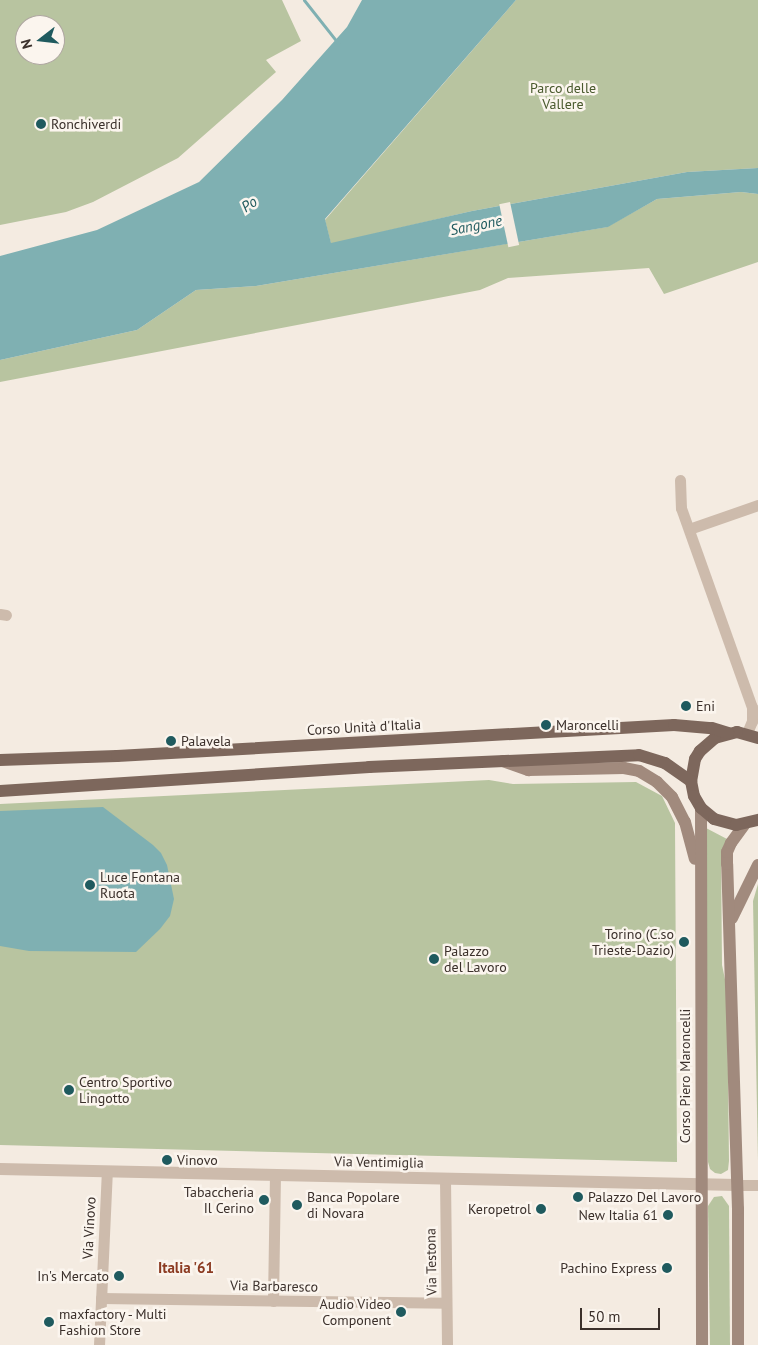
<!DOCTYPE html>
<html>
<head>
<meta charset="utf-8">
<style>
	body { margin:0 }
	#map { position:relative; width:758px; height:1345px; overflow:hidden; background:#f4ebe1; font-family:"PT Sans",sans-serif }
	div>[style] { position:absolute }
	[style*='--x'] { left:calc(var(--x)*1px); top:calc(var(--y)*1px); width:calc(var(--w)*1px); rotate:calc(var(--a)*1deg) }
	.green>* { inset:0; background:#b8c4a0 }
	.water>* { inset:0; background:#7fb0b2 }
	.pier>* { inset:0; background:#f4ebe1; transform-origin:0 0 }
	.stream>* { height:3px; margin:-1.5px; padding:0 1.5px; transform-origin:1.5px; border-radius:1.5px; background:#7fb0b2 }
	.minor>* { height:11px; margin:-5.5px; padding:0 5.5px; transform-origin:5.5px; border-radius:5.5px; background:#cdbbac }
	.tertiary>* { height:12px; margin:-6px; padding:0 6px; transform-origin:6px; border-radius:6px; background:#cdbbac }
	.secondary>* { height:12px; margin:-6px; padding:0 6px; transform-origin:6px; border-radius:6px; background:#a18a7d }
	.primary>* { height:12px; margin:-6px; padding:0 6px; transform-origin:6px; border-radius:6px; background:#7d675c }
	.dots>* { width:14px; height:14px; translate:-50% -50%; box-sizing:border-box; border:2px solid #fbf5ee; border-radius:50% }
	span { translate:-50% -50%; white-space:nowrap; text-align:center; line-height:1.15; -webkit-text-stroke:5px #fbf5ee; paint-order:stroke }
	.park-label { font-size:14px; color:#4a5a2e }
	.poi-label { font-size:14px; color:#3b302b }
	.left { translate:0 -50%; text-align:left }
	.right { translate:-100% -50%; text-align:right }
	.street-label { font-size:14px; color:#3b302b }
	.water-label { font-size:15px; color:#1f5a5e; font-style:italic }
	.neighbourhood-label { font-size:15px; color:#8c3b22; font-weight:700 }
	.north { position:absolute; left:15px; top:15px; width:50px; height:50px; box-sizing:border-box; background:#fbf5ee; border:1px solid #aea6a0; border-radius:50%; rotate:254deg; font-size:14px; font-weight:700; line-height:20px; text-align:center; color:#3b302b }
	.north::after { content:''; display:block; margin:auto; width:18px; height:22px; background:#1f5a5e; clip-path:polygon(50% 0,100% 100%,50% 72%,0 100%) }
	.scale { position:absolute; left:580px; top:1308px; width:80px; height:22px; box-sizing:border-box; border:2px solid #3b302b; border-top:0; padding-left:6px; font-size:15px; line-height:18px; white-space:nowrap; color:#3b302b; -webkit-text-stroke:4px #fbf5ee; paint-order:stroke }
</style>
</head>
<body>
<div id="map">
	<div class="green">
		<div style="clip-path:polygon(evenodd,0 0,282px 0,301px 41px,266px 60px,276px 72px,178px 158px,93px 202px,66px 212px,0 225px,0 0,25px 25px,55px 25px,55px 55px,25px 55px,25px 25px)"></div>
		<div style="clip-path:polygon(516px 0,758px 0,758px 168px,687px 172px,472px 211px,331px 244px,325px 220px)"></div>
		<div style="clip-path:polygon(741px 192px,758px 194px,758px 262px,664px 294px,649px 268px,508px 278px,480px 290px,0 382px,0 360px,137px 330px,196px 290px,256px 286px,607px 227px,657px 199px)"></div>
		<div style="clip-path:polygon(489px 780px,513px 784px,636px 782px,662px 796px,675px 823px,677px 1162px,0 1145px,0 804px)"></div>
		<div style="clip-path:polygon(706px 828px,727px 839px,721px 852px,722px 965px,727px 989px,729px 1161px,728px 1170px,721px 1174px,715px 1173px,710px 1169px,708px 1162px)"></div>
		<div style="clip-path:polygon(758px 884px,758px 1161px,753px 901px)"></div>
		<div style="clip-path:polygon(722px 1196px,729px 1206px,730px 1345px,710px 1345px,708px 1206px,714px 1197px)"></div>
	</div>
	<div class="water">
		<div style="clip-path:polygon(362px 0,516px 0,325px 219px,331px 243px,472px 211px,687px 172px,758px 168px,758px 194px,741px 192px,657px 199px,608px 227px,256px 286px,196px 290px,137px 330px,0 360px,0 256px,97px 230px,199px 182px,282px 100px,347px 27px)"></div>
		<div style="clip-path:polygon(103px 807px,153px 845px,161px 853px,167px 865px,174px 899px,170px 916px,160px 929px,136px 952px,29px 951px,0 946px,0 811px)"></div>
	</div>
	<div class="pier">
		<div style="left:510px;top:202px;width:44px;height:11px;rotate:78deg"></div>
	</div>
	<div class="stream">
		<div style="--x:304;--y:0;--w:55;--a:51.7"></div>
	</div>
	<div class="minor">
		<div style="--x:680;--y:480;--w:28;--a:88"></div>
		<div style="--x:681;--y:508;--w:211;--a:70.4"></div>
		<div style="--x:752;--y:707;--w:14;--a:90"></div>
		<div style="--x:752;--y:721;--w:13;--a:113"></div>
		<div style="--x:689;--y:529;--w:73;--a:-19.2"></div>
		<div style="--x:0;--y:614;--w:6;--a:9"></div>
		<div style="--x:445;--y:1179;--w:166;--a:89.3"></div>
		<div style="--x:737;--y:1185;--w:21;--a:0"></div>
		<div style="--x:101;--y:1298;--w:345;--a:0.8"></div>
		<div style="--x:273;--y:1301;--w:126;--a:-89.1"></div>
		<div style="--x:99;--y:1345;--w:173;--a:-87.4"></div>
	</div>
	<div class="tertiary">
		<div style="--x:0;--y:1169;--w:737;--a:1.24"></div>
	</div>
	<div class="secondary">
		<div style="--x:503;--y:761;--w:27;--a:20"></div>
		<div style="--x:528;--y:770;--w:96;--a:-1.2"></div>
		<div style="--x:624;--y:768;--w:15;--a:11"></div>
		<div style="--x:639;--y:771;--w:21;--a:31"></div>
		<div style="--x:657;--y:782;--w:21;--a:45"></div>
		<div style="--x:672;--y:797;--w:28;--a:63"></div>
		<div style="--x:685;--y:822;--w:38;--a:75"></div>
		<div style="--x:701;--y:808;--w:537;--a:89.89"></div>
		<div style="--x:732;--y:918;--w:59;--a:-63.9"></div>
		<div style="--x:738;--y:1345;--w:136;--a:-90"></div>
		<div style="--x:738;--y:1209;--w:345;--a:-91.8"></div>
		<div style="--x:727;--y:864;--w:12;--a:-90"></div>
		<div style="--x:727;--y:852;--w:10;--a:-66"></div>
		<div style="--x:731;--y:843;--w:22;--a:-54"></div>
	</div>
	<div class="primary">
		<div style="--x:758;--y:738;--w:22;--a:-164"></div>
		<div style="--x:737;--y:732;--w:23;--a:165"></div>
		<div style="--x:715;--y:738;--w:20;--a:139"></div>
		<div style="--x:700;--y:751;--w:9;--a:122"></div>
		<div style="--x:695;--y:759;--w:22;--a:100"></div>
		<div style="--x:691;--y:781;--w:15;--a:79"></div>
		<div style="--x:694;--y:796;--w:14;--a:60"></div>
		<div style="--x:701;--y:808;--w:17;--a:40"></div>
		<div style="--x:714;--y:819;--w:23;--a:15"></div>
		<div style="--x:736;--y:825;--w:23;--a:-13"></div>
		<div style="--x:0;--y:760;--w:117;--a:-2"></div>
		<div style="--x:117;--y:756;--w:558;--a:-3.19"></div>
		<div style="--x:674;--y:725;--w:38;--a:5"></div>
		<div style="--x:712;--y:728;--w:17;--a:17"></div>
		<div style="--x:0;--y:791;--w:370;--a:-3.7"></div>
		<div style="--x:369;--y:767;--w:270;--a:-2.5"></div>
		<div style="--x:639;--y:755;--w:27;--a:17"></div>
		<div style="--x:665;--y:763;--w:32;--a:35"></div>
	</div>
	<div class="dots">
		<div style="left:41px;top:124px;background:#1f5a5e"></div>
		<div style="left:686px;top:706px;background:#1f5a5e"></div>
		<div style="left:546px;top:725px;background:#1f5a5e"></div>
		<div style="left:171px;top:741px;background:#1f5a5e"></div>
		<div style="left:90px;top:885px;background:#1f5a5e"></div>
		<div style="left:684px;top:942px;background:#1f5a5e"></div>
		<div style="left:434px;top:959px;background:#1f5a5e"></div>
		<div style="left:69px;top:1090px;background:#1f5a5e"></div>
		<div style="left:167px;top:1160px;background:#1f5a5e"></div>
		<div style="left:578px;top:1197px;background:#1f5a5e"></div>
		<div style="left:264px;top:1200px;background:#1f5a5e"></div>
		<div style="left:297px;top:1205px;background:#1f5a5e"></div>
		<div style="left:541px;top:1209px;background:#1f5a5e"></div>
		<div style="left:668px;top:1215px;background:#1f5a5e"></div>
		<div style="left:667px;top:1268px;background:#1f5a5e"></div>
		<div style="left:119px;top:1276px;background:#1f5a5e"></div>
		<div style="left:401px;top:1312px;background:#1f5a5e"></div>
		<div style="left:49px;top:1322px;background:#1f5a5e"></div>
	</div>
	<div class="park-label">
		<span style="left:563px;top:96px">Parco delle<br>Vallere</span>
	</div>
	<div class="poi-label">
		<span class="left" style="left:51px;top:124px">Ronchiverdi</span>
		<span class="left" style="left:696px;top:706px">Eni</span>
		<span class="left" style="left:556px;top:725px">Maroncelli</span>
		<span class="left" style="left:181px;top:741px">Palavela</span>
		<span class="left" style="left:100px;top:885px">Luce Fontana<br>Ruota</span>
		<span class="right" style="left:674px;top:942px">Torino (C.so<br>Trieste-Dazio)</span>
		<span class="left" style="left:444px;top:959px">Palazzo<br>del Lavoro</span>
		<span class="left" style="left:79px;top:1090px">Centro Sportivo<br>Lingotto</span>
		<span class="left" style="left:177px;top:1160px">Vinovo</span>
		<span class="right" style="left:254px;top:1200px">Tabaccheria<br>Il Cerino</span>
		<span class="left" style="left:307px;top:1205px">Banca Popolare<br>di Novara</span>
		<span class="left" style="left:588px;top:1197px">Palazzo Del Lavoro</span>
		<span class="right" style="left:531px;top:1209px">Keropetrol</span>
		<span class="right" style="left:658px;top:1215px">New Italia 61</span>
		<span class="right" style="left:657px;top:1268px">Pachino Express</span>
		<span class="right" style="left:109px;top:1276px">In's Mercato</span>
		<span class="right" style="left:391px;top:1312px">Audio Video<br>Component</span>
		<span class="left" style="left:59px;top:1322px">maxfactory - Multi<br>Fashion Store</span>
	</div>
	<div class="street-label">
		<span style="left:364px;top:727px;rotate:-3deg">Corso Unità d'Italia</span>
		<span style="left:685px;top:1076px;rotate:-90deg">Corso Piero Maroncelli</span>
		<span style="left:379px;top:1162px;rotate:1deg">Via Ventimiglia</span>
		<span style="left:89px;top:1228px;rotate:-87deg">Via Vinovo</span>
		<span style="left:431px;top:1262px;rotate:-91deg">Via Testona</span>
		<span style="left:274px;top:1286px;rotate:1deg">Via Barbaresco</span>
	</div>
	<div class="water-label">
		<span style="left:249px;top:204px;rotate:-35deg">Po</span>
		<span style="left:476px;top:225px;rotate:-11deg">Sangone</span>
	</div>
	<div class="neighbourhood-label">
		<span style="left:186px;top:1268px">Italia '61</span>
	</div>
	<div class="north">N</div>
	<div class="scale">50 m</div>
</div>
</body>
</html>
